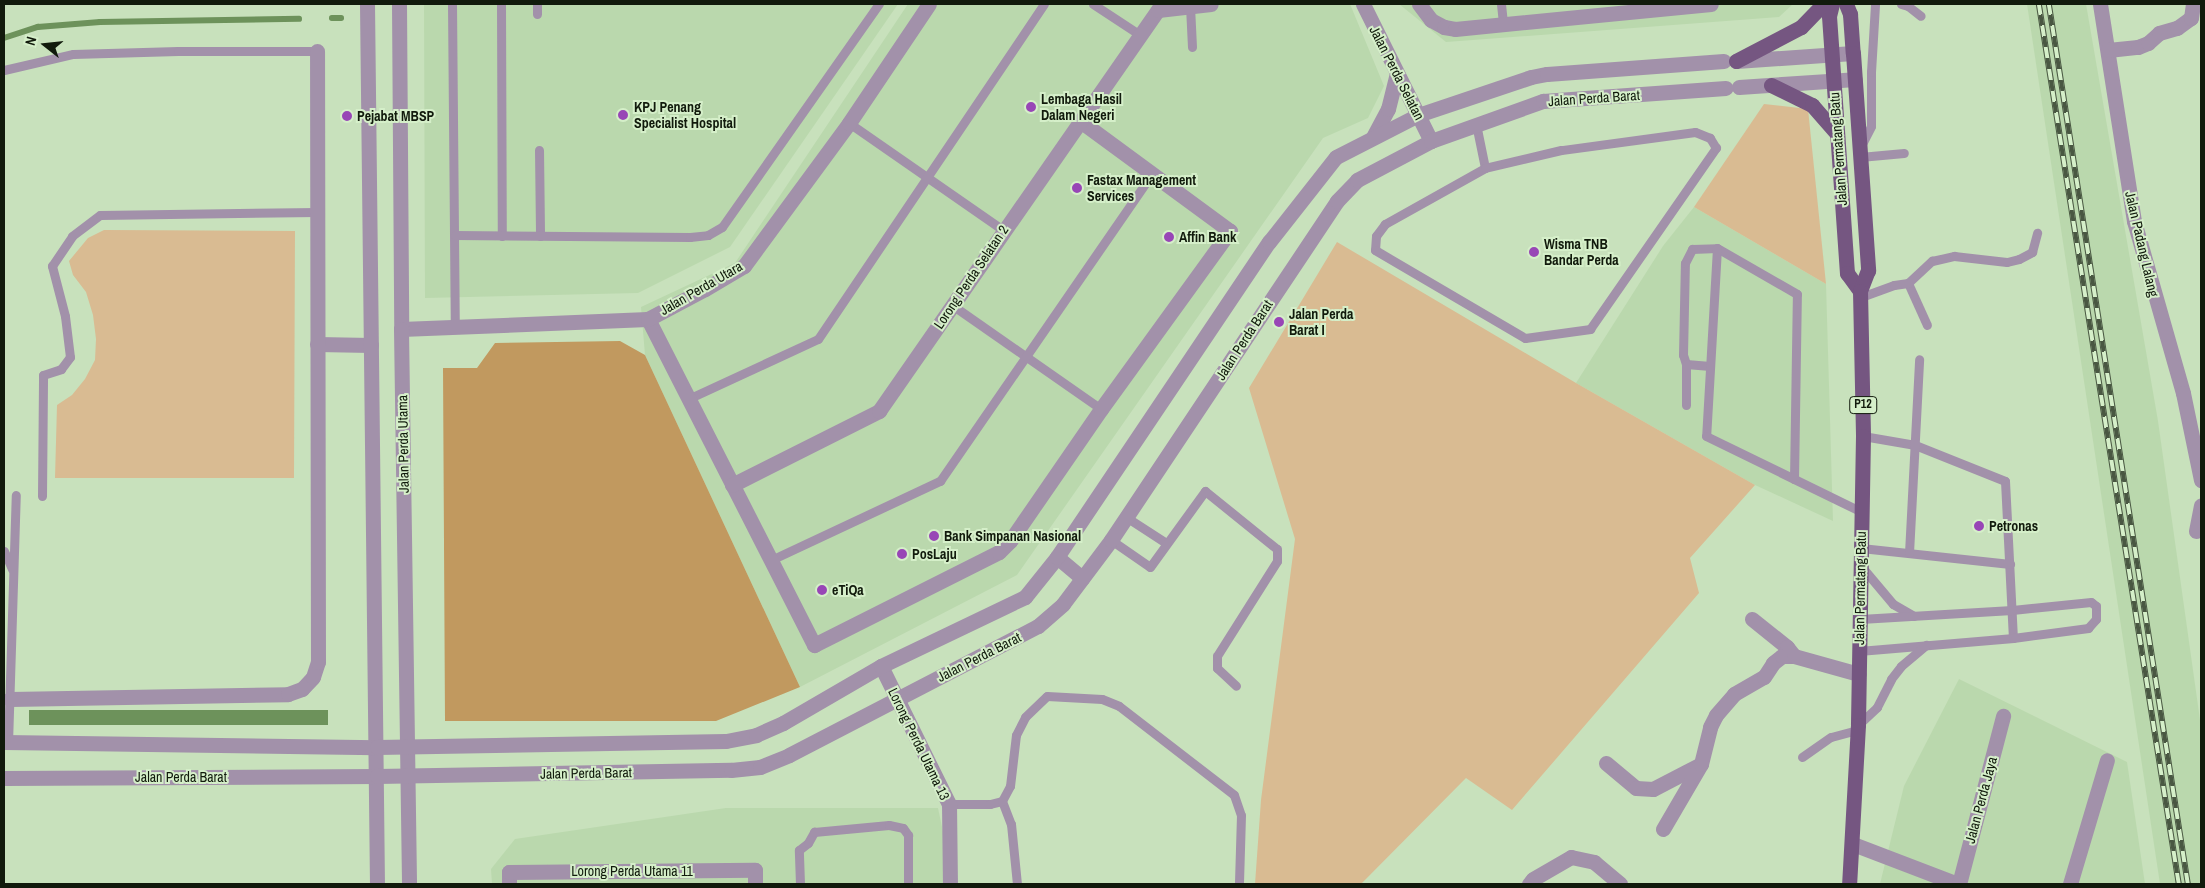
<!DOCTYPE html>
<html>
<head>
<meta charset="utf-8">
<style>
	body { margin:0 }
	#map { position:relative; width:2205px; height:888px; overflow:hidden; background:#c8e1bc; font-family:"Archivo Narrow",sans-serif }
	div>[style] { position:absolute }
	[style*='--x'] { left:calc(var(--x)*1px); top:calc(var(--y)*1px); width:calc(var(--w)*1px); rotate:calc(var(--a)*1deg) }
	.built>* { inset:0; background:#bad8ad }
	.green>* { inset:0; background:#d9bb92 }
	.forest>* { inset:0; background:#c1995f }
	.water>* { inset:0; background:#6d925b; transform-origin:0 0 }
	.stream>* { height:5.5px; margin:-2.75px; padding:0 2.75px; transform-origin:2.75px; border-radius:2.75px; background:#6d925b }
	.service>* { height:9px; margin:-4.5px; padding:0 4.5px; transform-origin:4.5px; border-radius:4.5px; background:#a291aa }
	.minor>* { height:15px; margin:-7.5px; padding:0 7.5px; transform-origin:7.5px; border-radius:7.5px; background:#a291aa }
	.tertiary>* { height:15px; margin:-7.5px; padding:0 7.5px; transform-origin:7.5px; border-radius:7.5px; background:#a291aa }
	.primary>* { height:15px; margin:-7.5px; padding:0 7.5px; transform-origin:7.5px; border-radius:7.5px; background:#755681 }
	.rail>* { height:5.5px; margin-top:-2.75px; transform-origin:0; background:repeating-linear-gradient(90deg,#d5efc9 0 11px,#495742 0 22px); box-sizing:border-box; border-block:1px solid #495742 }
	.dots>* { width:14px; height:14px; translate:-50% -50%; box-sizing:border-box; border:2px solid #d5efc9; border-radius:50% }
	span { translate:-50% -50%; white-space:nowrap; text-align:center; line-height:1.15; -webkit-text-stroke:4px #d5efc9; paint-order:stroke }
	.shield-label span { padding:1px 4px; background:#d5efc9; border:1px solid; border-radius:4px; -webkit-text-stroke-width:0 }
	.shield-label { font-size:12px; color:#111a0c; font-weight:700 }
	.street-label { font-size:14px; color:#111a0c }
	.poi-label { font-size:14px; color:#111a0c; font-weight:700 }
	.left { translate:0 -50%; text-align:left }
	.frame { position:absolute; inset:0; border:5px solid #111a0c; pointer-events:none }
	.north { position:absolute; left:20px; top:20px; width:50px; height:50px; -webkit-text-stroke:4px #d5efc9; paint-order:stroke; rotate:286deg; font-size:14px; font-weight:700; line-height:20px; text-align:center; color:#111a0c }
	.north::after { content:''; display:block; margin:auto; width:18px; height:22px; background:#111a0c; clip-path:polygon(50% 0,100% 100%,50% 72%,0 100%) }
</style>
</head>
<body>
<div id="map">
	<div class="built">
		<div style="clip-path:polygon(424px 4px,898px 4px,730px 247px,638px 293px,425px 298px)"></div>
		<div style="clip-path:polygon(908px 4px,1350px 4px,1384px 86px,1368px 118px,1323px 138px,1017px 575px,800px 687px,645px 355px,641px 307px,735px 263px)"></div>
		<div style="clip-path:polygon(1399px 4px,1793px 4px,1779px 17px,1446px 42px)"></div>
		<div style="clip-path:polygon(2027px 4px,2086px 4px,2158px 421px,2201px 727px,2201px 884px,2160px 884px)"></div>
		<div style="clip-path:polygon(1694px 207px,1826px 284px,1833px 521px,1755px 485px,1576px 383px,1663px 246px)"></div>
		<div style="clip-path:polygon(1959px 679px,2127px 762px,2145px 884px,1880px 884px,1904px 786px)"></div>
		<div style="clip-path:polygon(726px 808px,938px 808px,954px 884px,492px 884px,491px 869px,515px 839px)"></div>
	</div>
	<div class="green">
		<div style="clip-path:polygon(1764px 104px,1808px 109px,1826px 284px,1694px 207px)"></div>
		<div style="clip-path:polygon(104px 230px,295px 231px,294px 478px,55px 478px,57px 405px,72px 395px,85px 379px,95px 360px,96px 339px,93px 315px,86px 292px,73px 275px,69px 261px,88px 238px)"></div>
		<div style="clip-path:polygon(1337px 242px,1576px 383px,1755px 485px,1690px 558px,1699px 593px,1512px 810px,1466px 778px,1361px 884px,1255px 884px,1261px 800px,1295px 539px,1249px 388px)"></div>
	</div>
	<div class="forest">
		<div style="clip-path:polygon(620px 341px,645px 355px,800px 687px,716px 721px,445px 721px,443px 368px,477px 368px,495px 343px)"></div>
	</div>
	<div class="water">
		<div style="left:328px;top:710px;width:15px;height:299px;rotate:90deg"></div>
	</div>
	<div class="stream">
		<div style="--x:332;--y:18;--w:9;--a:0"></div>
		<div style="--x:4;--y:38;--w:36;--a:-18"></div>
		<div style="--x:38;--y:27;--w:62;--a:-4.6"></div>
		<div style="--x:100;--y:22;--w:199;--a:-0.9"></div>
	</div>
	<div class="service">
		<div style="--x:452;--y:4;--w:322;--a:89.5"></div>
		<div style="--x:501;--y:4;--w:232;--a:89.8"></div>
		<div style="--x:537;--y:4;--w:10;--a:90"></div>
		<div style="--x:1093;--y:4;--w:56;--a:33.4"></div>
		<div style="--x:1501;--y:4;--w:20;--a:84"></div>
		<div style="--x:1901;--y:4;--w:7;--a:16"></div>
		<div style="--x:1908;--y:6;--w:16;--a:38"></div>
		<div style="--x:1190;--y:6;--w:41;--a:87.2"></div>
		<div style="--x:4;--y:70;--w:71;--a:-13.1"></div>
		<div style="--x:73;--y:54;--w:105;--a:-1.6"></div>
		<div style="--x:178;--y:51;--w:139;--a:0"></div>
		<div style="--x:849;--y:123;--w:188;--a:34.8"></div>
		<div style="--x:1476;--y:124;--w:45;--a:78.4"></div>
		<div style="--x:1485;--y:168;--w:115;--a:150.8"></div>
		<div style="--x:1385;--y:224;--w:15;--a:127"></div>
		<div style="--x:1376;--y:236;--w:14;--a:94"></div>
		<div style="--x:1375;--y:250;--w:174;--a:30.4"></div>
		<div style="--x:1525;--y:338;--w:66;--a:-7.9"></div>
		<div style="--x:1590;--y:329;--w:221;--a:-55.2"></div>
		<div style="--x:1716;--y:148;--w:12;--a:-121"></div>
		<div style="--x:1710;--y:138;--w:16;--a:-158"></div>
		<div style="--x:1695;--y:132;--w:135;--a:172.3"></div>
		<div style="--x:1561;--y:150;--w:78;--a:166.7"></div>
		<div style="--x:1861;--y:146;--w:22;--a:-63"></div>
		<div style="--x:1871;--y:126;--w:54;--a:-90"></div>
		<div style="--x:1871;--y:72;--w:68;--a:-86.6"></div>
		<div style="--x:539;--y:150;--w:86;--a:89.3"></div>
		<div style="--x:1860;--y:157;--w:44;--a:-5.2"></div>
		<div style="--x:455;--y:235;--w:235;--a:0.5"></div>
		<div style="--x:690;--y:237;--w:18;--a:-6"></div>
		<div style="--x:708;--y:235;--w:16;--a:-30"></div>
		<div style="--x:722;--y:227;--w:273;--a:-54.9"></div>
		<div style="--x:1908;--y:283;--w:46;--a:65.7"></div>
		<div style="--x:1861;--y:297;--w:35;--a:-20"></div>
		<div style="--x:1894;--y:285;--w:14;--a:-8"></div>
		<div style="--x:1908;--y:283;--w:33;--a:-43"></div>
		<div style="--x:1932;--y:261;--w:23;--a:-13"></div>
		<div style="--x:1954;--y:256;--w:53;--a:6.5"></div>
		<div style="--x:2007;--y:262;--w:12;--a:-14"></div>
		<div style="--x:2019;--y:259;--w:15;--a:-28"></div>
		<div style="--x:2032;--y:252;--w:20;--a:-75"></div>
		<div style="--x:952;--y:305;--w:182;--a:34.9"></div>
		<div style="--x:1710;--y:366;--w:24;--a:-175"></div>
		<div style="--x:1686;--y:364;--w:9;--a:-108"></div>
		<div style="--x:1683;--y:355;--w:92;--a:-88.8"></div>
		<div style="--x:1685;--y:263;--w:16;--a:-63"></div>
		<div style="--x:1692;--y:249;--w:25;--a:-2"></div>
		<div style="--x:688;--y:399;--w:143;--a:-24.8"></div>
		<div style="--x:818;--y:339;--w:404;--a:-56"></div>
		<div style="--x:1686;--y:405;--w:41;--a:-90"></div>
		<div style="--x:1863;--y:436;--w:53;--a:9.8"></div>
		<div style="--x:1915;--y:445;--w:97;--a:21.8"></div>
		<div style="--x:2005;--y:481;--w:157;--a:87.1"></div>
		<div style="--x:1794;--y:479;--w:185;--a:-89.1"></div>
		<div style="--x:1797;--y:294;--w:92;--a:-150.1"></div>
		<div style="--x:1717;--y:248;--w:188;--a:93.3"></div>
		<div style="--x:1706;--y:436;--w:174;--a:26"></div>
		<div style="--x:42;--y:496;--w:121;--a:-89.5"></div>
		<div style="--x:43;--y:375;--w:19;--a:-18"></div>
		<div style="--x:61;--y:369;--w:15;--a:-53"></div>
		<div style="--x:70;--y:357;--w:41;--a:-97"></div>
		<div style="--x:65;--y:316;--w:52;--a:-104.6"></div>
		<div style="--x:52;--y:266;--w:36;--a:-56"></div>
		<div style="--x:72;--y:236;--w:35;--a:-37"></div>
		<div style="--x:100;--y:215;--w:217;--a:-0.8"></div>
		<div style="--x:1126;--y:517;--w:48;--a:33"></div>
		<div style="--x:1111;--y:540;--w:47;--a:34.7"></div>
		<div style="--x:1150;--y:567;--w:94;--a:-54.1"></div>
		<div style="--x:1205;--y:491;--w:92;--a:38.9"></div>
		<div style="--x:1277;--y:549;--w:12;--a:90"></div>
		<div style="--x:1277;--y:561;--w:112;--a:122.3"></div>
		<div style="--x:1217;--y:656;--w:12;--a:90"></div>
		<div style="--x:1217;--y:668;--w:26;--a:43"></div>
		<div style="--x:1861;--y:548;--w:150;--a:6.1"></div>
		<div style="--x:4;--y:551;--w:20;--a:66"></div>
		<div style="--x:1909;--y:553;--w:194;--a:-87"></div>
		<div style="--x:771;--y:560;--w:187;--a:-25.1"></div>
		<div style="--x:940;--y:481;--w:373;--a:-55.4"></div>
		<div style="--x:1861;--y:566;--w:50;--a:49.9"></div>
		<div style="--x:1893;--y:604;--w:24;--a:30"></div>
		<div style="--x:1859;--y:651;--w:155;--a:-4.8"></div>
		<div style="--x:2013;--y:638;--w:76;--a:-7.6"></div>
		<div style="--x:2088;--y:628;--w:12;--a:-48"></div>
		<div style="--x:2096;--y:619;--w:13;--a:-90"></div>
		<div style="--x:2096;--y:606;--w:6;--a:-141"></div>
		<div style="--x:2091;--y:602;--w:79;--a:174.2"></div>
		<div style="--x:2012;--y:610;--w:152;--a:176.6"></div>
		<div style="--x:1858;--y:725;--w:26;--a:-43"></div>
		<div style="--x:1877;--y:707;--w:31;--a:-63"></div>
		<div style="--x:1891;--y:679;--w:16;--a:-52"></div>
		<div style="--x:1901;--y:666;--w:33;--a:-40"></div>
		<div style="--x:8;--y:743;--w:248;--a:-88.2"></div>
		<div style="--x:1802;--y:757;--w:35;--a:-35"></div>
		<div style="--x:1831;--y:737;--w:28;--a:-15"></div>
		<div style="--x:1002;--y:801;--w:25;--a:69"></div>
		<div style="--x:1011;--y:824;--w:60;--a:84.3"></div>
		<div style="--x:949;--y:804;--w:41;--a:0"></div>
		<div style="--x:990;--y:804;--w:12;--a:-14"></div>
		<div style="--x:1002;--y:801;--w:17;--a:-62"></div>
		<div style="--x:1010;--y:786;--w:51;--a:-83.3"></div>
		<div style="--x:1016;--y:735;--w:20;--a:-63"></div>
		<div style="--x:1025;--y:717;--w:30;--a:-44"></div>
		<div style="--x:1047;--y:696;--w:55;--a:3.1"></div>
		<div style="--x:1102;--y:699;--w:18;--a:22"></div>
		<div style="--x:1119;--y:706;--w:145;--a:37.7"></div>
		<div style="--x:1234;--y:795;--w:21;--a:71"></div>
		<div style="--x:1241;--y:815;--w:69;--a:91.7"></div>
		<div style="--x:800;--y:884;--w:34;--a:-92"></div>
		<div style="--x:799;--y:850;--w:11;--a:-38"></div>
		<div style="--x:808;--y:843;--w:13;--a:-61"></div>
		<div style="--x:814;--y:832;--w:75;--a:-5.3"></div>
		<div style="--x:889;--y:825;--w:14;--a:12"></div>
		<div style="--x:903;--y:828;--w:9;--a:54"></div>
		<div style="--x:908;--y:835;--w:49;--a:90"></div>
	</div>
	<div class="minor">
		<div style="--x:1419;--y:4;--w:20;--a:53"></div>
		<div style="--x:1431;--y:20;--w:15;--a:28"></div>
		<div style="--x:1444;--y:27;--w:11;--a:10"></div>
		<div style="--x:1455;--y:29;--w:257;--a:-5.6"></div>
		<div style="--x:2100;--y:4;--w:220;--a:81.1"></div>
		<div style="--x:2134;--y:221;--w:179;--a:74.1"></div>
		<div style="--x:2183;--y:393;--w:89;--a:78.3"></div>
		<div style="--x:2108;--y:50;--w:30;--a:-6"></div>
		<div style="--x:2138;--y:47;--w:11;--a:-22"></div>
		<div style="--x:2148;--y:43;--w:15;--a:-42"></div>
		<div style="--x:2159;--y:33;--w:19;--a:-16"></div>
		<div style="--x:2177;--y:28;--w:17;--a:-36"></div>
		<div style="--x:2191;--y:18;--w:14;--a:-82"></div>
		<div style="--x:648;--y:319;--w:366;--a:63"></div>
		<div style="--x:814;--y:645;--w:207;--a:-26.7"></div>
		<div style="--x:999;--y:552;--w:16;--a:-45"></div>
		<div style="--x:1010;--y:541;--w:160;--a:-55.4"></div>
		<div style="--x:1101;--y:409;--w:220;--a:-54.1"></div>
		<div style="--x:1230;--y:231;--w:186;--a:-143.7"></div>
		<div style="--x:401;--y:329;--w:247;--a:-2.3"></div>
		<div style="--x:648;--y:319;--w:64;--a:-27.8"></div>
		<div style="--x:705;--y:289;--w:45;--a:-30.5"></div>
		<div style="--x:744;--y:266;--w:177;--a:-53.7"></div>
		<div style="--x:849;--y:123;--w:143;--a:-56.1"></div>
		<div style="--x:317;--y:344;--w:54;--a:1.1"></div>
		<div style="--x:732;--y:485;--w:165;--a:-26.7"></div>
		<div style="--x:879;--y:411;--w:489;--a:-55.2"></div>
		<div style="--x:1158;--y:10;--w:53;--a:-6.5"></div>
		<div style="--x:2196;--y:531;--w:26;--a:-79"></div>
		<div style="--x:1752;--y:619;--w:45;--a:38.7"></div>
		<div style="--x:1787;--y:647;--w:11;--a:52"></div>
		<div style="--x:881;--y:666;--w:154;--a:63.8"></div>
		<div style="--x:949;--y:804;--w:80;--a:89.3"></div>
		<div style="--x:10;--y:699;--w:278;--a:-1"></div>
		<div style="--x:288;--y:694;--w:15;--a:-20"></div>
		<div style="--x:302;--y:689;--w:16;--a:-47"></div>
		<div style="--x:313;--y:677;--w:16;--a:-72"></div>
		<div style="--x:318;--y:662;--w:611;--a:-90.09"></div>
		<div style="--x:1606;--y:763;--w:39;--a:40"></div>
		<div style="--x:1636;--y:788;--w:17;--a:3"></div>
		<div style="--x:1653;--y:789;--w:54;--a:-27.5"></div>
		<div style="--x:1663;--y:829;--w:75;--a:-59.7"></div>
		<div style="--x:1701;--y:764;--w:38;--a:-76"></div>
		<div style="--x:1710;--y:727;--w:13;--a:-63"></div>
		<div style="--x:1716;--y:715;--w:28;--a:-49"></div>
		<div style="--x:1734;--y:694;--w:34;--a:-30"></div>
		<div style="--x:1764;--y:677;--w:17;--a:-57"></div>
		<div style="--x:1773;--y:663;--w:11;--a:-38"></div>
		<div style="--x:1782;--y:656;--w:12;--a:0"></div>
		<div style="--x:1794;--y:656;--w:67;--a:15.5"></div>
		<div style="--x:1853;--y:844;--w:112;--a:20.9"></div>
		<div style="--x:509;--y:884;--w:12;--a:-90"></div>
		<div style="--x:509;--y:872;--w:246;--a:-0.5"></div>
		<div style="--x:755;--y:870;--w:14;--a:90"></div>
		<div style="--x:1529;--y:884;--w:6;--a:-51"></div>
		<div style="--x:1533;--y:879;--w:44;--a:-30.1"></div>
		<div style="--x:1571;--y:857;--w:24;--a:12"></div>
		<div style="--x:1594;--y:862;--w:34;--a:40"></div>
		<div style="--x:1959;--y:884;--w:174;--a:-75.3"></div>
		<div style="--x:2070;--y:884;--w:129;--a:-73.4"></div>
	</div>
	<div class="tertiary">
		<div style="--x:367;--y:4;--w:880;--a:89.35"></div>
		<div style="--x:399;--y:4;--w:325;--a:89.6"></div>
		<div style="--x:401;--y:329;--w:555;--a:89.17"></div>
		<div style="--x:1363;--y:4;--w:153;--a:63.6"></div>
		<div style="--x:1736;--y:61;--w:117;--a:-3.9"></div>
		<div style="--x:1739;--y:87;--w:116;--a:-3.9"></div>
		<div style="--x:1373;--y:137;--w:32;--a:-62"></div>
		<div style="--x:1388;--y:109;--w:36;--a:-76"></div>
		<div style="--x:1057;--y:557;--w:33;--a:40"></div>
		<div style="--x:4;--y:742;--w:373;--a:0.8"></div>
		<div style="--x:377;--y:747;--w:349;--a:-1"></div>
		<div style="--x:726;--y:741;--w:31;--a:-11"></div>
		<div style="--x:756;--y:735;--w:30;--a:-24"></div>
		<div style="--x:783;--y:723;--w:113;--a:-30.2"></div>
		<div style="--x:881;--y:666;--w:160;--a:-25.6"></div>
		<div style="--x:1025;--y:597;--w:51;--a:-51.3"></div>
		<div style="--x:1057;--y:557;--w:380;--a:-56.1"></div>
		<div style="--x:1269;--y:242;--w:108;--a:-51.8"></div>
		<div style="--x:1336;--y:157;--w:92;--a:-27.1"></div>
		<div style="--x:1418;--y:115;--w:119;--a:-18.6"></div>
		<div style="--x:1531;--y:77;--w:16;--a:-11"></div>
		<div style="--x:1547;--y:74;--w:177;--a:-4.2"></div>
		<div style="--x:4;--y:778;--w:373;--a:-0.3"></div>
		<div style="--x:377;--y:776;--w:354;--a:-1"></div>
		<div style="--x:731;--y:770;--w:29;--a:-6"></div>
		<div style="--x:760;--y:767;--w:31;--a:-22"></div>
		<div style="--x:789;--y:755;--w:280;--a:-27.4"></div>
		<div style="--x:1038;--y:626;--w:33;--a:-41"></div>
		<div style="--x:1063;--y:604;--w:80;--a:-53.1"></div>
		<div style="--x:1111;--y:540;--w:407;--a:-56.3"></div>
		<div style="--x:1337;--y:201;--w:29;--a:-46"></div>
		<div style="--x:1357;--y:180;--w:84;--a:-27.8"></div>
		<div style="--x:1431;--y:141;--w:119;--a:-19.7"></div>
		<div style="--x:1543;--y:101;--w:183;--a:-4.1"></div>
	</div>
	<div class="primary">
		<div style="--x:1832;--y:4;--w:12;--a:104"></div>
		<div style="--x:1829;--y:16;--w:258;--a:86"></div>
		<div style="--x:1847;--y:273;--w:22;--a:54"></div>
		<div style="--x:1846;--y:4;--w:11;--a:68"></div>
		<div style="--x:1850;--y:14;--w:39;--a:86"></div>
		<div style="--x:1853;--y:53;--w:218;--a:86"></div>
		<div style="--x:1868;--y:270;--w:22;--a:111"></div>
		<div style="--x:1860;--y:291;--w:145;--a:88.8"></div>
		<div style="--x:1863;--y:436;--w:289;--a:91"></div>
		<div style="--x:1858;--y:725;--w:159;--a:93.2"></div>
		<div style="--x:1736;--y:61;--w:73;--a:-27.6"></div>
		<div style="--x:1801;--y:27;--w:32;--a:-46"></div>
		<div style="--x:1771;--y:85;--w:46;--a:26"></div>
		<div style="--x:1812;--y:105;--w:38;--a:49"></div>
	</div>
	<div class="rail">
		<div style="--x:2039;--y:4;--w:891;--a:80.96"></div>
		<div style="--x:2049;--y:4;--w:891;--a:81.02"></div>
	</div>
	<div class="dots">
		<div style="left:1031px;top:107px;background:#9846b6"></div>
		<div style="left:623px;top:115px;background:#9846b6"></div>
		<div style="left:347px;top:116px;background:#9846b6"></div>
		<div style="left:1077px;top:188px;background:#9846b6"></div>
		<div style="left:1169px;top:237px;background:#9846b6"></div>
		<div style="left:1534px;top:252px;background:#9846b6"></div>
		<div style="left:1279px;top:322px;background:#9846b6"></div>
		<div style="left:1979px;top:526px;background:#9846b6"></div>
		<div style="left:934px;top:536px;background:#9846b6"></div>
		<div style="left:902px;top:554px;background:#9846b6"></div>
		<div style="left:822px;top:590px;background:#9846b6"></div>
	</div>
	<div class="shield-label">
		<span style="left:1863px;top:405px">P12</span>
	</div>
	<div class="street-label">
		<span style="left:1397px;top:73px;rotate:63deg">Jalan Perda Selatan</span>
		<span style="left:1594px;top:98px;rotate:-4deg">Jalan Perda Barat</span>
		<span style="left:1838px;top:149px;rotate:-94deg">Jalan Permatang Batu</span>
		<span style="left:2142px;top:244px;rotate:77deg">Jalan Padang Lalang</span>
		<span style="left:971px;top:277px;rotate:-56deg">Lorong Perda Selatan 2</span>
		<span style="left:701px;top:288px;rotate:-30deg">Jalan Perda Utara</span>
		<span style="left:1244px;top:340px;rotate:-57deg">Jalan Perda Barat</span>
		<span style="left:403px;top:444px;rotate:-91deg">Jalan Perda Utama</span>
		<span style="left:1860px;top:588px;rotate:-89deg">Jalan Permatang Batu</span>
		<span style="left:979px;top:657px;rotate:-27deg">Jalan Perda Barat</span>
		<span style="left:919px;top:744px;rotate:64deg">Lorong Perda Utama 13</span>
		<span style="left:586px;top:773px;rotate:-1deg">Jalan Perda Barat</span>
		<span style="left:181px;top:777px">Jalan Perda Barat</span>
		<span style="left:1981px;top:800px;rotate:-75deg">Jalan Perda Jaya</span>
		<span style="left:632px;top:871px">Lorong Perda Utama 11</span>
	</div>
	<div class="poi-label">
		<span class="left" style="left:1041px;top:107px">Lembaga Hasil<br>Dalam Negeri</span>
		<span class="left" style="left:634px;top:115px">KPJ Penang<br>Specialist Hospital</span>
		<span class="left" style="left:357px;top:116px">Pejabat MBSP</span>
		<span class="left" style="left:1087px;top:188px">Fastax Management<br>Services</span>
		<span class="left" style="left:1179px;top:237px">Affin Bank</span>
		<span class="left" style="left:1544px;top:252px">Wisma TNB<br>Bandar Perda</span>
		<span class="left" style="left:1289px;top:322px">Jalan Perda<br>Barat I</span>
		<span class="left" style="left:1989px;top:526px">Petronas</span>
		<span class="left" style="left:944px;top:536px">Bank Simpanan Nasional</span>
		<span class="left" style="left:912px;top:554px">PosLaju</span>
		<span class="left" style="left:832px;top:590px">eTiQa</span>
	</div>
	<div class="frame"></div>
	<div class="north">N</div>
</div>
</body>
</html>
